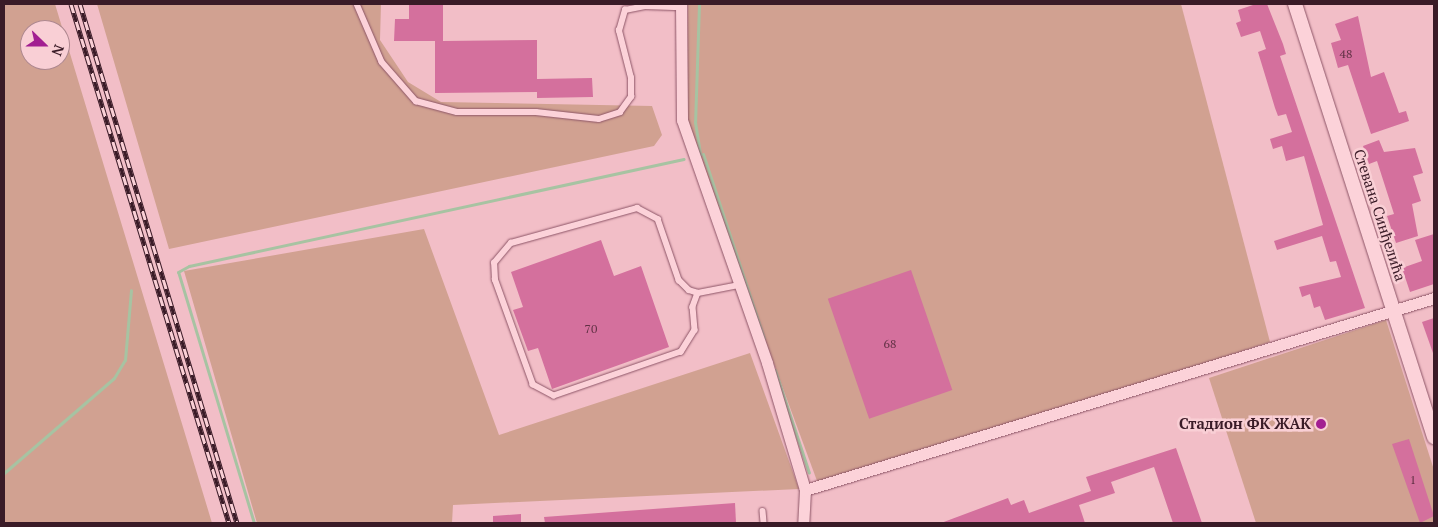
<!DOCTYPE html>
<html>
<head>
<meta charset="utf-8">
<style>
	body { margin:0 }
	#map { position:relative; width:1438px; height:527px; overflow:hidden; background:#f2bec7; font-family:"PT Serif",serif }
	div>[style] { position:absolute }
	[style*='--x'] { left:calc(var(--x)*1px); top:calc(var(--y)*1px); width:calc(var(--w)*1px); rotate:calc(var(--a)*1deg) }
	.green>* { inset:0; background:#d1a191 }
	.stream>* { height:3px; margin:-1.5px; padding:0 1.5px; transform-origin:1.5px; border-radius:1.5px; background:#a7c3a2 }
	.building>* { inset:0; background:#d4709d; transform-origin:0 0 }
	.roads { filter:drop-shadow(0 0 1px #8d5567) drop-shadow(0 0 1px #8d5567) }
	.service>* { height:5.5px; margin:-2.75px; padding:0 2.75px; transform-origin:2.75px; border-radius:2.75px; background:#fcd2d9 }
	.minor>* { height:11px; margin:-5.5px; padding:0 5.5px; transform-origin:5.5px; border-radius:5.5px; background:#fcd2d9 }
	.tertiary>* { height:14px; margin:-7px; padding:0 7px; transform-origin:7px; border-radius:7px; background:#fcd2d9 }
	.rail>* { height:5px; margin-top:-2.5px; transform-origin:0; background:repeating-linear-gradient(90deg,#f9cfd5 0 9px,#3a1b27 0 18px); box-sizing:border-box; border-block:1px solid #3a1b27 }
	.dots>* { width:14px; height:14px; translate:-50% -50%; box-sizing:border-box; border:2px solid #f9cfd5; border-radius:50% }
	span { translate:-50% -50%; white-space:nowrap; text-align:center; line-height:1.15; -webkit-text-stroke:5px #f9cfd5; paint-order:stroke }
	.number-label { font-size:12px; color:#603044 }
	.number-label span { -webkit-text-stroke-width:0 }
	.street-label { font-size:15px; color:#3a1b27 }
	.poi-label { font-size:15px; color:#3a1b27; font-weight:700 }
	.right { translate:-100% -50%; text-align:right }
	.frame { position:absolute; inset:0; border:5px solid #3a1b27; pointer-events:none }
	.north { position:absolute; left:20px; top:20px; width:50px; height:50px; box-sizing:border-box; background:#f9cfd5; border:1px solid #ad878f; border-radius:50%; rotate:112deg; font-size:14px; font-weight:700; line-height:20px; text-align:center; color:#3a1b27 }
	.north::after { content:''; display:block; margin:auto; width:18px; height:22px; background:#a21f91; clip-path:polygon(50% 0,100% 100%,50% 72%,0 100%) }
</style>
</head>
<body>
<div id="map">
	<div class="green">
		<div style="clip-path:polygon(evenodd,4px 4px,55px 4px,212px 523px,4px 523px,4px 4px,30px 30px,60px 30px,60px 60px,30px 60px,30px 30px)"></div>
		<div style="clip-path:polygon(97px 4px,381px 4px,380px 40px,408px 82px,441px 102px,652px 106px,662px 135px,654px 146px,169px 249px)"></div>
		<div style="clip-path:polygon(688px 4px,1181px 4px,1270px 342px,820px 489px,686px 125px)"></div>
		<div style="clip-path:polygon(424px 229px,499px 435px,750px 353px,799px 489px,453px 505px,452px 523px,257px 523px,184px 271px)"></div>
		<div style="clip-path:polygon(1386px 320px,1434px 470px,1434px 523px,1256px 523px,1209px 378px)"></div>
	</div>
	<div class="stream">
		<div style="--x:699;--y:4;--w:118;--a:91.9"></div>
		<div style="--x:695;--y:122;--w:33;--a:81"></div>
		<div style="--x:703;--y:154;--w:194;--a:71.7"></div>
		<div style="--x:775;--y:370;--w:108;--a:71.7"></div>
		<div style="--x:4;--y:473;--w:145;--a:-40.8"></div>
		<div style="--x:114;--y:378;--w:21;--a:-59"></div>
		<div style="--x:125;--y:360;--w:70;--a:-85.1"></div>
		<div style="--x:254;--y:523;--w:262;--a:-106.8"></div>
		<div style="--x:178;--y:272;--w:13;--a:-29"></div>
		<div style="--x:189;--y:266;--w:506;--a:-12.2"></div>
	</div>
	<div class="building">
		<div style="clip-path:polygon(409px 4px,443px 4px,443px 41px,537px 40px,537px 79px,592px 78px,593px 97px,537px 98px,537px 92px,435px 93px,435px 41px,394px 41px,395px 19px,409px 19px)"></div>
		<div style="clip-path:polygon(1256px 4px,1267px 4px,1283px 44px,1286px 54px,1280px 56px,1365px 308px,1325px 320px,1320px 306px,1314px 308px,1310px 294px,1302px 297px,1299px 287px,1341px 277px,1336px 261px,1330px 262px,1322px 236px,1277px 250px,1274px 241px,1323px 225px,1304px 156px,1286px 161px,1282px 146px,1273px 149px,1270px 139px,1292px 132px,1286px 114px,1278px 116px,1275px 108px,1258px 52px,1266px 49px,1260px 31px,1241px 37px,1236px 23px,1241px 21px,1238px 10px)"></div>
		<div style="clip-path:polygon(1358px 16px,1371px 77px,1384px 72px,1399px 113px,1406px 111px,1409px 121px,1371px 134px,1348px 65px,1338px 68px,1331px 43px,1341px 40px,1335px 24px)"></div>
		<div style="clip-path:polygon(1379px 140px,1384px 152px,1415px 148px,1423px 173px,1413px 176px,1421px 201px,1412px 204px,1418px 236px,1396px 243px,1387px 216px,1394px 214px,1377px 161px,1369px 164px,1363px 146px)"></div>
		<div style="clip-path:polygon(1434px 234px,1434px 284px,1410px 292px,1402px 268px,1422px 261px,1415px 240px)"></div>
		<div style="clip-path:polygon(601px 240px,614px 276px,641px 266px,669px 347px,552px 389px,538px 348px,528px 351px,513px 310px,523px 307px,511px 272px)"></div>
		<div style="left:911px;top:270px;width:127px;height:88px;rotate:71deg"></div>
		<div style="clip-path:polygon(1434px 318px,1434px 353px,1433px 353px,1422px 322px)"></div>
		<div style="clip-path:polygon(1409px 439px,1434px 516px,1420px 523px,1392px 444px)"></div>
		<div style="clip-path:polygon(1176px 448px,1202px 523px,1173px 523px,1154px 467px,1111px 482px,1115px 493px,1079px 505px,1085px 523px,941px 523px,1008px 498px,1011px 505px,1024px 500px,1029px 513px,1091px 491px,1086px 477px)"></div>
		<div style="clip-path:polygon(735px 503px,736px 523px,545px 523px,544px 517px)"></div>
		<div style="clip-path:polygon(521px 514px,521px 523px,493px 523px,493px 516px)"></div>
	</div>
	<div class="roads">
		<div class="service">
			<div style="--x:357;--y:4;--w:63;--a:66.7"></div>
			<div style="--x:382;--y:62;--w:52;--a:48.9"></div>
			<div style="--x:416;--y:101;--w:42;--a:15"></div>
			<div style="--x:457;--y:112;--w:79;--a:0"></div>
			<div style="--x:536;--y:112;--w:63;--a:6.3"></div>
			<div style="--x:599;--y:119;--w:22;--a:-18"></div>
			<div style="--x:620;--y:112;--w:19;--a:-54"></div>
			<div style="--x:631;--y:97;--w:19;--a:-90"></div>
			<div style="--x:631;--y:78;--w:49;--a:-104.3"></div>
			<div style="--x:619;--y:31;--w:22;--a:-74"></div>
			<div style="--x:625;--y:10;--w:20;--a:-11"></div>
			<div style="--x:645;--y:6;--w:36;--a:2"></div>
			<div style="--x:698;--y:293;--w:15;--a:110"></div>
			<div style="--x:693;--y:307;--w:23;--a:85"></div>
			<div style="--x:695;--y:330;--w:26;--a:122"></div>
			<div style="--x:681;--y:352;--w:134;--a:160.9"></div>
			<div style="--x:554;--y:396;--w:24;--a:-152"></div>
			<div style="--x:533;--y:385;--w:112;--a:-109.9"></div>
			<div style="--x:495;--y:280;--w:17;--a:-93"></div>
			<div style="--x:494;--y:263;--w:26;--a:-50"></div>
			<div style="--x:511;--y:243;--w:131;--a:-15.5"></div>
			<div style="--x:637;--y:208;--w:24;--a:28"></div>
			<div style="--x:658;--y:219;--w:65;--a:71"></div>
			<div style="--x:679;--y:280;--w:14;--a:45"></div>
			<div style="--x:689;--y:290;--w:9;--a:18"></div>
			<div style="--x:698;--y:293;--w:42;--a:-11"></div>
			<div style="--x:763;--y:511;--w:12;--a:85"></div>
		</div>
		<div class="minor">
			<div style="--x:681;--y:4;--w:116;--a:89.5"></div>
			<div style="--x:682;--y:120;--w:257;--a:70.7"></div>
			<div style="--x:767;--y:363;--w:133;--a:73.3"></div>
			<div style="--x:805;--y:490;--w:33;--a:93"></div>
			<div style="--x:805;--y:490;--w:658;--a:-16.97"></div>
		</div>
		<div class="tertiary">
			<div style="--x:1295;--y:4;--w:455;--a:72.2"></div>
		</div>
	</div>
	<div class="rail">
		<div style="--x:71;--y:4;--w:543;--a:73.07"></div>
		<div style="--x:80;--y:4;--w:542;--a:73.17"></div>
	</div>
	<div class="dots">
		<div style="left:1321px;top:424px;background:#a21f91"></div>
	</div>
	<div class="number-label">
		<span style="left:1346px;top:54px">48</span>
		<span style="left:591px;top:329px">70</span>
		<span style="left:890px;top:344px">68</span>
		<span style="left:1413px;top:480px">1</span>
	</div>
	<div class="street-label">
		<span style="left:1380px;top:215px;rotate:72deg">Стевана Синђелића</span>
	</div>
	<div class="poi-label">
		<span class="right" style="left:1311px;top:424px">Стадион ФК ЖАК</span>
	</div>
	<div class="frame"></div>
	<div class="north">N</div>
</div>
</body>
</html>
